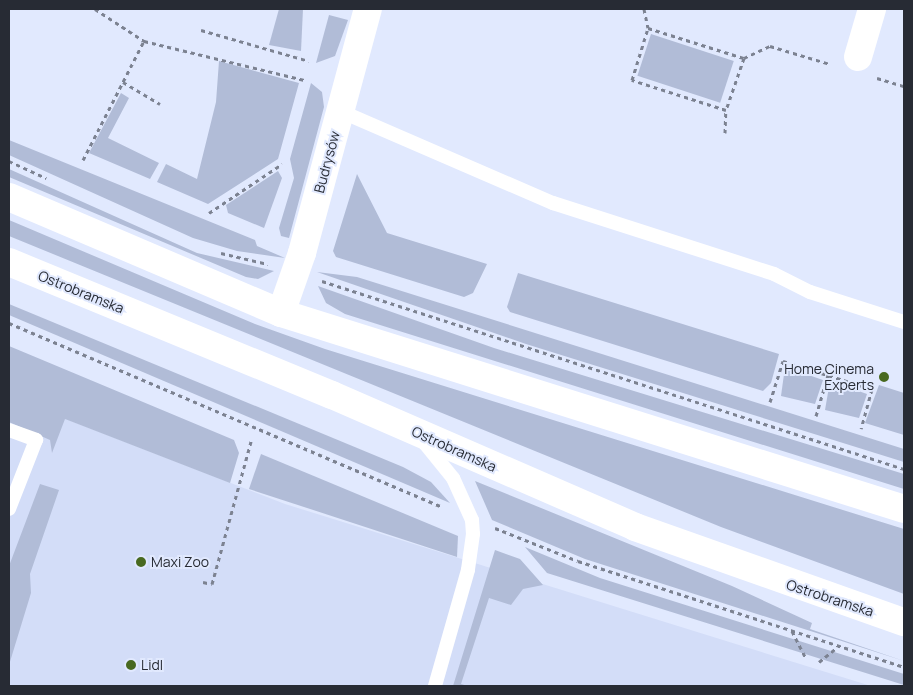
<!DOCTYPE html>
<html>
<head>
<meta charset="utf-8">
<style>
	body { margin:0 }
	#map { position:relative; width:913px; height:695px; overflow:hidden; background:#e1e9fe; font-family:Manrope,sans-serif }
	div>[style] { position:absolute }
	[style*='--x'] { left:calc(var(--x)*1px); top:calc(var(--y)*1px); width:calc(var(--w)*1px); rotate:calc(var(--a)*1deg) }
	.built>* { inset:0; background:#d3ddf8 }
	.green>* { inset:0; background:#b1bcd7; transform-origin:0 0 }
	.path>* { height:3px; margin-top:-1.5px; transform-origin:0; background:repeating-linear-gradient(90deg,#7c8291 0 4px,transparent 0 8px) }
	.lane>* { height:14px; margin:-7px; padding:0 7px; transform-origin:7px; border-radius:7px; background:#fff }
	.street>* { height:28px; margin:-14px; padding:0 14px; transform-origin:14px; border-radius:14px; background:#fff }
	.primary>* { height:28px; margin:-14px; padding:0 14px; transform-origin:14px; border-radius:14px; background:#fff }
	.dots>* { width:14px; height:14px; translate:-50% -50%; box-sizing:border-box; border:2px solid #e1e9fe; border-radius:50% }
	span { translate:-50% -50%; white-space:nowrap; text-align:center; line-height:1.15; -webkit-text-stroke:4px #e1e9fe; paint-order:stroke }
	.street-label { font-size:14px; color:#272b34 }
	.poi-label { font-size:14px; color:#272b34 }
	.right { translate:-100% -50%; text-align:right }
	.left { translate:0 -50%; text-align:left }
	.frame { position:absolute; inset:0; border:10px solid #272b34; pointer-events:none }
</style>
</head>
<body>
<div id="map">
	<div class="built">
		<div style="clip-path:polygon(9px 397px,285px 504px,871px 686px,9px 686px)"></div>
	</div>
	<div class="green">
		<div style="clip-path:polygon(279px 9px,303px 9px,301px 51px,269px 45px)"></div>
		<div style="clip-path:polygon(329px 15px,348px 20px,335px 56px,316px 63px)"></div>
		<div style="left:651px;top:34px;width:87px;height:44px;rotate:18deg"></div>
		<div style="clip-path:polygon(219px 61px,299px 83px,278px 159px,208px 204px,157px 182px,166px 164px,197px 179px,216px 102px)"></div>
		<div style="clip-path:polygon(311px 83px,322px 92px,324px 107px,289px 238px,281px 236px,279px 228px,294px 178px,290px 159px)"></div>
		<div style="clip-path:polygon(121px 93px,129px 98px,108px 138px,159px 163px,150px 179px,89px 153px)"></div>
		<div style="clip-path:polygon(9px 140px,255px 240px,257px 246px,285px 258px,237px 251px,193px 238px,9px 155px)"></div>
		<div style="clip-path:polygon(9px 169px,197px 253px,274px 271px,258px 279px,246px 277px,9px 177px)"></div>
		<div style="clip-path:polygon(278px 171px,282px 178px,264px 228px,228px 213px,226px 205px)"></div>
		<div style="clip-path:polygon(357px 174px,387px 233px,487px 264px,473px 293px,464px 297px,336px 257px,333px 251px)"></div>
		<div style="clip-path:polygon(9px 220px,255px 324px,325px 349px,904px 529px,904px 594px,721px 527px,9px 236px)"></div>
		<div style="clip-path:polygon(317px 272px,357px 277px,904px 449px,904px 462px,526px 344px)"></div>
		<div style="clip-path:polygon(518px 273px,779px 354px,771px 383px,763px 391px,510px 312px,507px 307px)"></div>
		<div style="clip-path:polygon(318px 286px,494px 348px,904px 474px,904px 489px,345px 314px,326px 303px)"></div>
		<div style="clip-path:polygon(9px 304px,403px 467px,431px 482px,450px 503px,9px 315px)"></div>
		<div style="clip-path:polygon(9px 346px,234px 440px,239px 453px,230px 483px,65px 419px,52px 453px,50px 440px,9px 422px)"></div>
		<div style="clip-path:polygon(785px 367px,823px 380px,815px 404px,781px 396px)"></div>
		<div style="clip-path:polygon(830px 381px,867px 394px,859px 418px,825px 410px)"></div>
		<div style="clip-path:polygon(879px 385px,904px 393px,904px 435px,865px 423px)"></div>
		<div style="clip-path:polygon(261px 454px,458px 536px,457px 557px,249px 489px)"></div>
		<div style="clip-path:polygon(475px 481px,732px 586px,812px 623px,810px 629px,904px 661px,585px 559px,492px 520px)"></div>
		<div style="clip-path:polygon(40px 484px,59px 490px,30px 574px,31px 593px,9px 665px,9px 566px)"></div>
		<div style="clip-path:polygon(525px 547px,600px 578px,904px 674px,904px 685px,547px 573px)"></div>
		<div style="clip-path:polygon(495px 550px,520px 559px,543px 585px,523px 589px,511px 605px,489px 598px,461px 684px,468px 686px,453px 686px)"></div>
	</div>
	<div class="path">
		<div style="--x:95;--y:9;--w:59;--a:33.1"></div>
		<div style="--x:644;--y:9;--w:19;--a:78"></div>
		<div style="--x:648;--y:28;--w:101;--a:17.4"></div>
		<div style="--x:744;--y:58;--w:55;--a:109.1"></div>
		<div style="--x:726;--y:110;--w:99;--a:-162.3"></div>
		<div style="--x:632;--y:80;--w:54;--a:-72.9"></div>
		<div style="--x:201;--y:30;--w:112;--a:16"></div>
		<div style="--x:744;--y:58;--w:29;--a:-25"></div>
		<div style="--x:770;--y:46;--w:63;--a:16.7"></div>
		<div style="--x:877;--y:78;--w:28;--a:17"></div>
		<div style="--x:123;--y:82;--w:43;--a:30.7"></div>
		<div style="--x:725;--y:133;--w:23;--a:-88"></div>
		<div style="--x:83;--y:160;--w:134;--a:-62.9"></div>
		<div style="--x:144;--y:41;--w:165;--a:13.7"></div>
		<div style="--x:9;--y:161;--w:41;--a:24.7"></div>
		<div style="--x:209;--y:213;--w:88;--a:-33.9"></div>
		<div style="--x:221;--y:253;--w:48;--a:13.2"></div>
		<div style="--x:322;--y:281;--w:612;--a:17.9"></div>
		<div style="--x:9;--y:323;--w:469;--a:23"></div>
		<div style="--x:770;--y:402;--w:43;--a:-72.4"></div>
		<div style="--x:783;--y:361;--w:93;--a:17.5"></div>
		<div style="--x:872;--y:389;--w:41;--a:105.4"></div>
		<div style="--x:816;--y:416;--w:43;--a:-73.7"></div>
		<div style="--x:495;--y:528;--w:89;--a:21.7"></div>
		<div style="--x:578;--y:561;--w:343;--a:18"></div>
		<div style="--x:203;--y:582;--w:9;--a:13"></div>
		<div style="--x:212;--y:584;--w:148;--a:-74.7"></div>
		<div style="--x:792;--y:631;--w:29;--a:63"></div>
		<div style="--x:819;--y:662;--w:26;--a:-39"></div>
	</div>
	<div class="lane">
		<div style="--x:340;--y:111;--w:232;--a:23.4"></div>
		<div style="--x:553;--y:203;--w:232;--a:17.8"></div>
		<div style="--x:774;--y:274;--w:40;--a:26.6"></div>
		<div style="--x:810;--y:292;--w:99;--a:17.7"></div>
		<div style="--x:9;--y:430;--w:29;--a:20"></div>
		<div style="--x:36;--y:440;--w:74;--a:111.4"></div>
		<div style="--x:423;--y:441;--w:48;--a:51"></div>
		<div style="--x:453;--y:478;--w:46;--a:65.7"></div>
		<div style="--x:472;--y:520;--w:14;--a:86"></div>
		<div style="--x:473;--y:534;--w:36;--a:98"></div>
		<div style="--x:468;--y:570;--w:121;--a:105.9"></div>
	</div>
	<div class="street">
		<div style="--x:858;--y:57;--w:50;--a:-73.7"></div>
		<div style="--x:281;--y:313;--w:64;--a:-70.7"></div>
		<div style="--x:302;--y:253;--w:253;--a:-74.9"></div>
	</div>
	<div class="primary">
		<div style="--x:9;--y:197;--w:296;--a:23.1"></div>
		<div style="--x:281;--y:313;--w:653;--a:17.46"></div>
		<div style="--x:9;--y:262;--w:349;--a:22.4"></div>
		<div style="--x:332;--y:395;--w:331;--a:23.5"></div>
		<div style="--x:635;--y:527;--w:285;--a:19.5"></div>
	</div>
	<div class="dots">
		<div style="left:884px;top:377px;background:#486920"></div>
		<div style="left:141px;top:562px;background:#486920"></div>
		<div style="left:131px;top:665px;background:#486920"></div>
	</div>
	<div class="street-label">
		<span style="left:327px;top:162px;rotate:-75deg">Budrysów</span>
		<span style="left:81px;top:292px;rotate:22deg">Ostrobramska</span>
		<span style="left:454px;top:449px;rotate:24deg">Ostrobramska</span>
		<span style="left:830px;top:598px;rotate:18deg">Ostrobramska</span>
	</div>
	<div class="poi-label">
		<span class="right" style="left:874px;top:377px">Home Cinema<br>Experts</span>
		<span class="left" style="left:151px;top:562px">Maxi Zoo</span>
		<span class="left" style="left:141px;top:665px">Lidl</span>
	</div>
	<div class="frame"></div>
</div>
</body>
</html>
